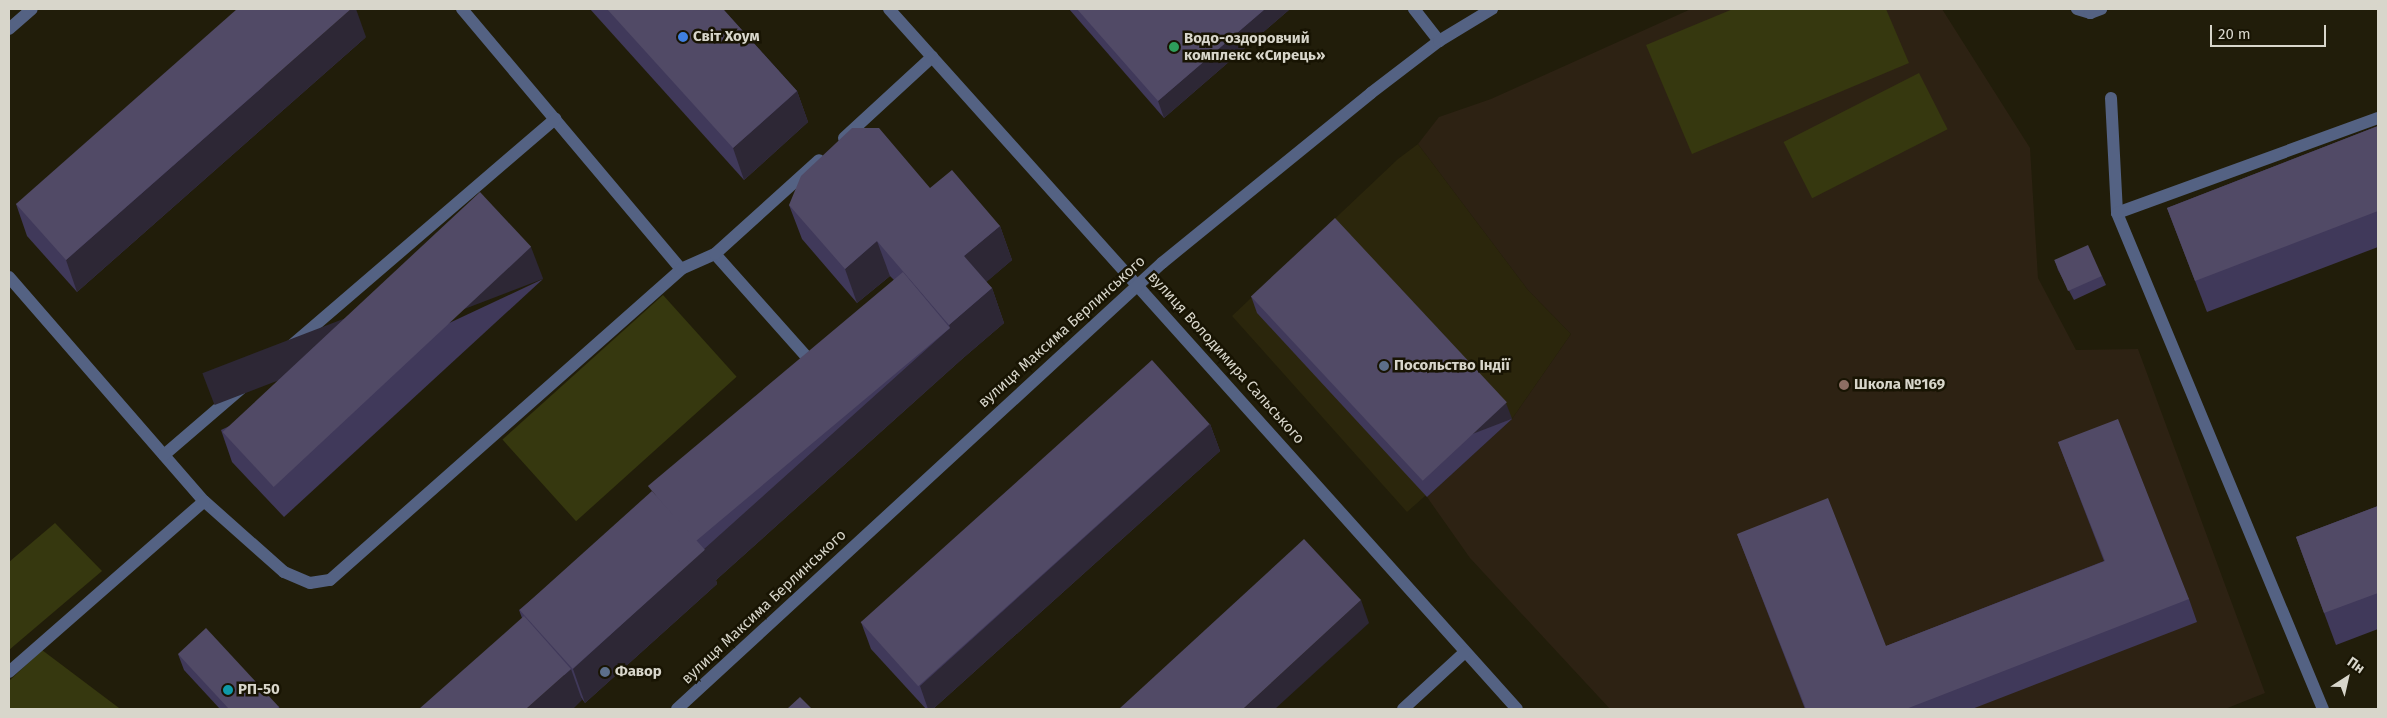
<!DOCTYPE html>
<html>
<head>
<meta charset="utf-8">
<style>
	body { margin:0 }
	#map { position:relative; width:2387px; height:718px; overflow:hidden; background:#211d0a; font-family:"Fira Sans",sans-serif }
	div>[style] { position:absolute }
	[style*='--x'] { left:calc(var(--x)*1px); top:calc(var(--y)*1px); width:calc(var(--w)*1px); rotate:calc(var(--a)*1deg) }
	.built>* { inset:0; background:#2b260c }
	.education>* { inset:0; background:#2d2213 }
	.green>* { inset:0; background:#36380f; transform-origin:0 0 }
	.minor>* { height:12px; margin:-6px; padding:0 6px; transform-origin:6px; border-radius:6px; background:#546283 }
	.wall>* { inset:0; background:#40395a }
	.shaded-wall>* { inset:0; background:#2d2735; transform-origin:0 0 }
	.building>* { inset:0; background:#514a66; transform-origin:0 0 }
	.dots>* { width:14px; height:14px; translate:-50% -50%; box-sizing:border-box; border:2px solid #181403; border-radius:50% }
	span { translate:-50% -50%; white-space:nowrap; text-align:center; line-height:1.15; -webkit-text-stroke:5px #181403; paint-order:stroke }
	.poi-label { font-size:15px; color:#d8d6cb; font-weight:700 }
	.left { translate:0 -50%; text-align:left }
	.street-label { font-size:15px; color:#d8d6cb }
	.frame { position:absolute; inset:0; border:10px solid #d8d6cb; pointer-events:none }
	.north { position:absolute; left:2322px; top:653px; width:50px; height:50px; -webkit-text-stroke:4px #181403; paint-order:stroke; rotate:35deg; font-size:14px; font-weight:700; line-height:20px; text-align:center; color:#d8d6cb }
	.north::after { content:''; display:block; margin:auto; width:18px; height:22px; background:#d8d6cb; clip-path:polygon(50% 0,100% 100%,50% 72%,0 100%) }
	.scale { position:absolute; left:2210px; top:25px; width:116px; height:22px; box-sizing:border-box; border:2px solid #d8d6cb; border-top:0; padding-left:6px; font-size:15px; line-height:18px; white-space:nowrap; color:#d8d6cb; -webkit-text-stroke:4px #181403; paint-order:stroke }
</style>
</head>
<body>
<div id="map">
	<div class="built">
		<div style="clip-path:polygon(1418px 144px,1528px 290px,1571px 334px,1512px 419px,1407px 512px,1232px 316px,1398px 159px)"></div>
	</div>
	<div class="education">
		<div style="clip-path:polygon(1691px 9px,1942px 9px,2030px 148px,2038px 278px,2076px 350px,2138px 349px,2265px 693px,2225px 709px,1610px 709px,1470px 558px,1427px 497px,1512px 419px,1571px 334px,1528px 290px,1418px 144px,1439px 117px,1491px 99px)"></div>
	</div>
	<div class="green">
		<div style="clip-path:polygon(1733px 9px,1886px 9px,1909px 63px,1692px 154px,1646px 45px)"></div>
		<div style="left:1919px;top:73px;width:63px;height:152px;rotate:63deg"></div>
		<div style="left:663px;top:295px;width:110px;height:216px;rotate:48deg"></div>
		<div style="clip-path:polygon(55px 523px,102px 571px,9px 650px,9px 562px)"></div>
		<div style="clip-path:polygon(42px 650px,119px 708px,9px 709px,9px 681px)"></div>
	</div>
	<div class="minor">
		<div style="--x:462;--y:9;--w:340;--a:49.9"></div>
		<div style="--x:889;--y:9;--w:940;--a:48.1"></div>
		<div style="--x:1414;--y:9;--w:41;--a:52"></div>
		<div style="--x:2077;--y:9;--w:14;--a:17"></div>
		<div style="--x:2090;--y:13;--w:12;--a:-20"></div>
		<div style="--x:9;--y:29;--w:30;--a:-41"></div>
		<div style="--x:2111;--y:98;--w:115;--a:87"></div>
		<div style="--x:2117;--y:213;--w:537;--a:67.45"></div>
		<div style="--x:844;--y:138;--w:120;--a:-42.6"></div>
		<div style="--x:2117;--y:213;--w:278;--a:-20"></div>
		<div style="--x:715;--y:254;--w:149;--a:48.3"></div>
		<div style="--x:9;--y:277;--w:297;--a:49"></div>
		<div style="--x:204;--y:501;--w:107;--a:41.6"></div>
		<div style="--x:284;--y:572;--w:28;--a:23"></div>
		<div style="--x:310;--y:583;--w:20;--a:-9"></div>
		<div style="--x:330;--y:580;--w:469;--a:-41.5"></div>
		<div style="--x:681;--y:269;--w:37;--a:-24"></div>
		<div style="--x:715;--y:254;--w:140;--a:-42.1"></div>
		<div style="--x:164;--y:455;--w:516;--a:-40.67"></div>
		<div style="--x:9;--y:672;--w:259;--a:-41.2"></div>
		<div style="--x:677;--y:709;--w:659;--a:-42.6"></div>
		<div style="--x:1162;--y:263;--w:269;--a:-39.1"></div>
		<div style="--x:1371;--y:93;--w:86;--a:-37.4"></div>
		<div style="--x:1439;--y:41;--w:62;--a:-31.1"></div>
		<div style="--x:1403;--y:709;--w:84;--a:-42.6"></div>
	</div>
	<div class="wall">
		<div style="clip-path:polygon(590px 9px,723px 9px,797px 91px,808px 122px,744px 180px)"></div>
		<div style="clip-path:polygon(1069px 9px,1290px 9px,1164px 118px)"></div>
		<div style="clip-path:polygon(366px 37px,77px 292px,27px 236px,16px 204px)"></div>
		<div style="clip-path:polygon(2378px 126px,2378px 247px,2207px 312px,2167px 208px)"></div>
		<div style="clip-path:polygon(930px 188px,1000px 226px,1012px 260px,986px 282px,992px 288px,1004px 323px,962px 359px,716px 580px,717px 584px,585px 703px,522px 618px,519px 610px,656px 496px,894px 280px,890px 276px,857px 303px,802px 239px,789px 205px)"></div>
		<div style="clip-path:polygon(2055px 261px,2102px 276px,2106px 285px,2074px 300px,2058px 270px)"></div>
		<div style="clip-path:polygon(543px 279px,284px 517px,232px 462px,221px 430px)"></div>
		<div style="clip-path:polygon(1251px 296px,1512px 419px,1427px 497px,1257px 313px)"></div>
		<div style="clip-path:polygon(1210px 424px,1220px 451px,933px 709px,926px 709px,871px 649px,861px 622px)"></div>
		<div style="clip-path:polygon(2058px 442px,2189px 599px,2197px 622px,1972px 709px,1805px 709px,1737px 534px,1886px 646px,2104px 561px)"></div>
		<div style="clip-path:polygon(2378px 506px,2378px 629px,2336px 645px,2296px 537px)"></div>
		<div style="clip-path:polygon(178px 654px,279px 707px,280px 709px,220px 709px,184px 670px)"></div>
	</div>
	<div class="shaded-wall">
		<div style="clip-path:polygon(351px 9px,356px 9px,366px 37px,77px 292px,66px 260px)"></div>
		<div style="clip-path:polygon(1265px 9px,1290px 9px,1164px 118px,1158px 101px)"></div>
		<div style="clip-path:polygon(797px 91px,808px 122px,744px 180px,733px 148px)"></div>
		<div style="clip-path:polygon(1000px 226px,1012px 260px,976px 291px,964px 256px)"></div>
		<div style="clip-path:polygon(877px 241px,890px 276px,857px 303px,845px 269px)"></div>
		<div style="left:531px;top:247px;width:34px;height:352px;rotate:69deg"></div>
		<div style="clip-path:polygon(992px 288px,1004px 323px,962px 359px,716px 580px,717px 584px,585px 703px,573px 669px,703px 550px,950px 328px,949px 325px)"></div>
		<div style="left:1506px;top:403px;width:17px;height:115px;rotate:69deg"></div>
		<div style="clip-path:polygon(1210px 424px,1220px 451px,933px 709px,928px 709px,920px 686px)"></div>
		<div style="clip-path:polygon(1361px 600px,1369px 623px,1275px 709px,1243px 709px)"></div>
		<div style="clip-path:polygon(571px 669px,582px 700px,573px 709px,526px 709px)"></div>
	</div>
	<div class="building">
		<div style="clip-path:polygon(237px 9px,351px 9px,66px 260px,16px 204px)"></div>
		<div style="clip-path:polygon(607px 9px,723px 9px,797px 91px,733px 148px)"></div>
		<div style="clip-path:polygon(1077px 9px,1265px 9px,1158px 101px)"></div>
		<div style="clip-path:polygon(2378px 126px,2378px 211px,2195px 281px,2167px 208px)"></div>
		<div style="clip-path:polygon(852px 128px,879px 128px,930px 188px,952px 170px,1000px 226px,964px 256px,992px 288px,949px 325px,877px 241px,845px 269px,789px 205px,801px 176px)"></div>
		<div style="left:480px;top:192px;width:75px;height:352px;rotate:47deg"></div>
		<div style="left:1335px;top:218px;width:252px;height:115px;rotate:47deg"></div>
		<div style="left:2088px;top:245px;width:34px;height:37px;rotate:66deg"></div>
		<div style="left:903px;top:272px;width:73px;height:333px;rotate:50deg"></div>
		<div style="left:1152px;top:360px;width:86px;height:392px;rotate:48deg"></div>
		<div style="clip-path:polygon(2118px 419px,2189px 599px,1906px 709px,1806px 709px,1737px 534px,1828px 498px,1886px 646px,2105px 561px,2058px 442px)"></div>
		<div style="left:652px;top:491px;width:79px;height:178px;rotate:48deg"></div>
		<div style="clip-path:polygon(2378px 506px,2378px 593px,2324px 613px,2296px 537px)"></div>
		<div style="clip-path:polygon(1304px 539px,1361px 600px,1243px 709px,1119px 709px)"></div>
		<div style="clip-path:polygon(524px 616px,571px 669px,526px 709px,419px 709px)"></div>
		<div style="clip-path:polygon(206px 628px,279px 707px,276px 709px,229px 709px,178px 654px)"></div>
		<div style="clip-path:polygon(800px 697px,812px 709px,787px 709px)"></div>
	</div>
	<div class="dots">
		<div style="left:683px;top:37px;background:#3f7fe0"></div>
		<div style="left:1174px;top:47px;background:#2e9e5b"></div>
		<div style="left:1384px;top:366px;background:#5c6f8a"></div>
		<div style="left:1844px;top:385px;background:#8d6e63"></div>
		<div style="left:605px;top:672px;background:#5c6f8a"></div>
		<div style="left:228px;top:690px;background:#0f9aa8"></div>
	</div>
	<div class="poi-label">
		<span class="left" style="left:693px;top:37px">Світ Хоум</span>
		<span class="left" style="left:1184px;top:47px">Водо-оздоровчий<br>комплекс «Сирець»</span>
		<span class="left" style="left:1394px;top:366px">Посольство Індії</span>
		<span class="left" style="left:1854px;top:385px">Школа №169</span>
		<span class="left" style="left:615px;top:672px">Фавор</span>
		<span class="left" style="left:238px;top:690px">РП-50</span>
	</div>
	<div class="street-label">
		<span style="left:1062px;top:332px;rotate:-42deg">вулиця Максима Берлинського</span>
		<span style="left:1226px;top:358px;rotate:48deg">вулиця Володимира Сальського</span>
		<span style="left:764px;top:607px;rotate:-43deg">вулиця Максима Берлинського</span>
	</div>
	<div class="frame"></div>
	<div class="north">Пн</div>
	<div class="scale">20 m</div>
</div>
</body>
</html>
